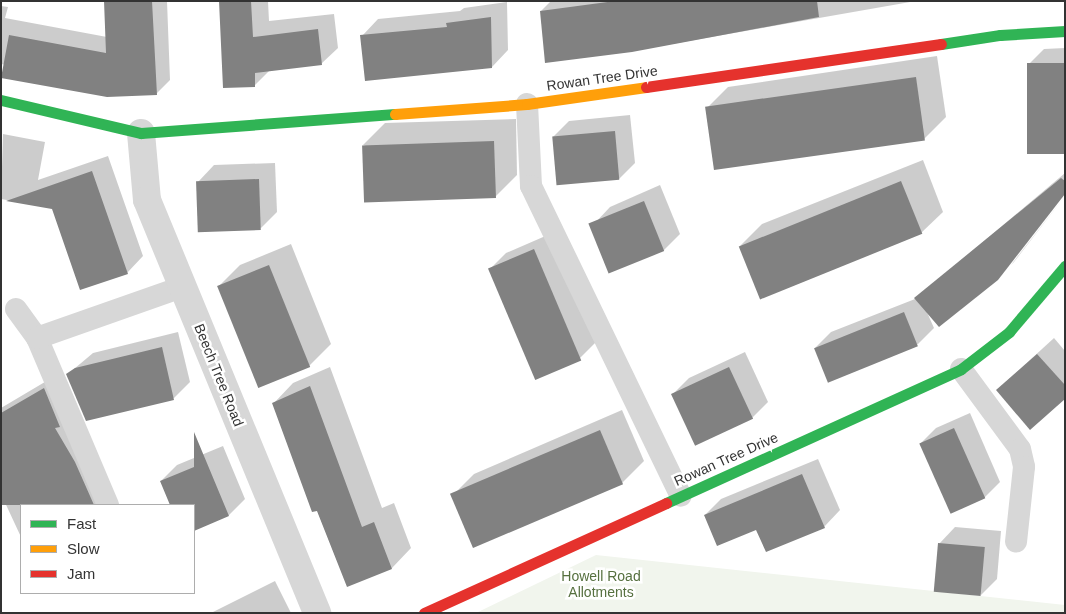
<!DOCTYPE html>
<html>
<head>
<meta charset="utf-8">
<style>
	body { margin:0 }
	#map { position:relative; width:1066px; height:614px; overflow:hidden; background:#fff; font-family:Arial,sans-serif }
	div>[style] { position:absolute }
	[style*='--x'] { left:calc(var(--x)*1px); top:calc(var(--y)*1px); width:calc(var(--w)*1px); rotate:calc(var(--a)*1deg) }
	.green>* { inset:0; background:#f1f5ed }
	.shadow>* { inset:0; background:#0003 }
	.building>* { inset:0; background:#818181; transform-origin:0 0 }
	.lane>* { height:22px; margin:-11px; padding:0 11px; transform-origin:11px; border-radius:11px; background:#d7d7d7 }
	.street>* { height:28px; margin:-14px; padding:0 14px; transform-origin:14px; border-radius:14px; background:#d7d7d7 }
	.fast>* { height:11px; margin:-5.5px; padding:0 5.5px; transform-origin:5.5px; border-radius:5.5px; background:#30b455 }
	.slow>* { height:11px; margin:-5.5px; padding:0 5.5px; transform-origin:5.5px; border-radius:5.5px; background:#ff9f0a }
	.jam>* { height:11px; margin:-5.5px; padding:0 5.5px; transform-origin:5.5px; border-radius:5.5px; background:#e5322d }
	span { translate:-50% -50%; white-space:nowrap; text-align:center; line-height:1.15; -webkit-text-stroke:5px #fff; paint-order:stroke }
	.street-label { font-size:14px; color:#333 }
	.park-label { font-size:14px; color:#56703f }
	.frame { position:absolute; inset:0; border:2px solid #333; pointer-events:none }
	.legend { position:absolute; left:20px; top:504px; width:175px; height:90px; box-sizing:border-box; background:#fff; border:1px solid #adadad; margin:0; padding:6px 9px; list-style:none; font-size:15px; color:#333 }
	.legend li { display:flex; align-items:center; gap:10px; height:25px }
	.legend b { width:25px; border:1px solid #adadad }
</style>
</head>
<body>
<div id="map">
	<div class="green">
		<div style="clip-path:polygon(596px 555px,1065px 605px,1065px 613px,476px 613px)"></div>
	</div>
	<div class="shadow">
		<div style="clip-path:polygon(105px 1px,167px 1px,170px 80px,156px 94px,1px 64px,1px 6px,8px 7px,5px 18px,107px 37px)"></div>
		<div style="clip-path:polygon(220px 1px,268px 1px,269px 21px,334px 14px,338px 48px,321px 64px,270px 70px,255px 85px)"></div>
		<div style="clip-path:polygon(551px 1px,916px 1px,632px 51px,541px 11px)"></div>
		<div style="clip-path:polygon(507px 2px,508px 50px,492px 67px,362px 36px,378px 19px,460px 11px,464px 8px)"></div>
		<div style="clip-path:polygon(1065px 48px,1065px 153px,1028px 65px,1044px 49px)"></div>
		<div style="clip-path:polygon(937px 56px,946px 117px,924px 139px,706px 109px,728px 87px)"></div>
		<div style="clip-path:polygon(630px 115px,635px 163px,619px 179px,553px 137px,569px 121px)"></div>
		<div style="clip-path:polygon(516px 119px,517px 175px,495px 197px,363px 145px,385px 123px)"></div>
		<div style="clip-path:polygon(3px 134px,45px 142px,38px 180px,108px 156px,143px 256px,127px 273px,53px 208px,1px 199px)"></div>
		<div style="clip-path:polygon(923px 160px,943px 212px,921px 233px,740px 246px,762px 224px)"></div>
		<div style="clip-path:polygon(275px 163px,277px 212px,261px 228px,198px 182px,214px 165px)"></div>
		<div style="clip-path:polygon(1065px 173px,1065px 192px,997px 279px,926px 310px,934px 328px,918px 344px,828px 380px,815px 348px,831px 332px,915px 299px)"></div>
		<div style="clip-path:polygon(660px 185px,680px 234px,664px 250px,594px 224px,610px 207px)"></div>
		<div style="clip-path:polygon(1065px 196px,1014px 262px,1011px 265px)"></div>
		<div style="clip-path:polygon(550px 234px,596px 342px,580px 358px,490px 269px,506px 253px)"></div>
		<div style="clip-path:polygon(291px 244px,331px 344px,309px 366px,218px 287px,240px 265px)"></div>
		<div style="clip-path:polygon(178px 332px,190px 382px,174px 398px,68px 374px,93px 353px)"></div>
		<div style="clip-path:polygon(1054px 338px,1065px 351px,1065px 398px,997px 390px)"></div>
		<div style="clip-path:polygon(745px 352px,768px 402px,752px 418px,672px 395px,689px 378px)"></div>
		<div style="clip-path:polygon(330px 367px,382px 508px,394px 503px,411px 548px,392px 568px,347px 585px,274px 403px,293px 383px)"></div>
		<div style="clip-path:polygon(60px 373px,119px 505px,21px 505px,21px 537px,1px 494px,1px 408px)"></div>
		<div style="clip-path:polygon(622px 410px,644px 461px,622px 483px,452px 496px,474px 474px)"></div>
		<div style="clip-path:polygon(970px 413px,1000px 482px,984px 498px,920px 444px,936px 428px)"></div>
		<div style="clip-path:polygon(223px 446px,245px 499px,229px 515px,194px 529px,194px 505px,171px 505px,161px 481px,177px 465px)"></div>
		<div style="clip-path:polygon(818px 459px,840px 510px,824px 527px,757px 528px,705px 515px,721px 499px)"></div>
		<div style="clip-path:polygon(955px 527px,1001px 531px,997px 579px,981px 595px,939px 544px)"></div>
		<div style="clip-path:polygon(275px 581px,291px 613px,211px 613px)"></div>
	</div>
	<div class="building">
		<div style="clip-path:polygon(104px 1px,152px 1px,157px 95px,107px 97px,1px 78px,9px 35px,106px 53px)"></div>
		<div style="clip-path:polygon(219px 1px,251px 1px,253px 37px,318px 29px,322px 65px,255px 73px,255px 87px,223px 88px)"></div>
		<div style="clip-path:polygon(615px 1px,817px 1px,819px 17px,632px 52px,545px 63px,540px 11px)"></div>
		<div style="clip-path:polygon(491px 17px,492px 68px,365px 81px,360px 35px,447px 27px,446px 23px)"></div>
		<div style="left:1065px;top:63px;width:91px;height:38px;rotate:90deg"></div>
		<div style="left:916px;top:77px;width:64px;height:213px;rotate:82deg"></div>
		<div style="left:615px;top:131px;width:49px;height:63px;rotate:85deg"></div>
		<div style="left:494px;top:141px;width:57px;height:132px;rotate:88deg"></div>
		<div style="clip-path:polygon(92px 171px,128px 274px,80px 290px,52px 209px,6px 201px)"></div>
		<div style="clip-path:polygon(1061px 178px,1065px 181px,1065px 194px,998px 280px,939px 327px,914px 298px)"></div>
		<div style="left:259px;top:179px;width:51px;height:63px;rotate:88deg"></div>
		<div style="left:901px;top:181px;width:57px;height:175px;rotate:68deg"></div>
		<div style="left:644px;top:201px;width:54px;height:60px;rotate:68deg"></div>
		<div style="left:534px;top:249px;width:121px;height:50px;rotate:67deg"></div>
		<div style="left:269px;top:265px;width:110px;height:56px;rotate:68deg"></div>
		<div style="left:904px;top:312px;width:37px;height:97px;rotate:68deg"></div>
		<div style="clip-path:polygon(162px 347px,174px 400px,86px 421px,66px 374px,75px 368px)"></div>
		<div style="clip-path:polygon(1037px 354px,1065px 385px,1065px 399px,1030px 430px,996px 390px)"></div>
		<div style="left:729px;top:367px;width:57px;height:64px;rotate:65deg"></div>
		<div style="clip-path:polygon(310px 386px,362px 527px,374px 522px,392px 569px,347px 587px,317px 511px,312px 512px,272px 403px)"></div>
		<div style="clip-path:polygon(44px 388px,60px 427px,55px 428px,75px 462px,94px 505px,1px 505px,1px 413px)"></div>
		<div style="left:954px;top:428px;width:77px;height:38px;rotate:66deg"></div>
		<div style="left:600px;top:430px;width:59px;height:163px;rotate:67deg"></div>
		<div style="clip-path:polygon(194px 432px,229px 516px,194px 531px,194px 505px,170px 505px,160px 481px,194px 467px)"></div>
		<div style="clip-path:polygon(802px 474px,825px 528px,766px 552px,756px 530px,717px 546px,704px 515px)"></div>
		<div style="left:938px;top:543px;width:47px;height:49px;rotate:5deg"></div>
	</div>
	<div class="lane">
		<div style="--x:527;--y:104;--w:82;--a:87.2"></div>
		<div style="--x:531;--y:186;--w:344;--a:64.2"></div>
		<div style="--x:16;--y:309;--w:36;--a:54"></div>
		<div style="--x:961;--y:369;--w:99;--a:53.6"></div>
		<div style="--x:1020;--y:449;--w:18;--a:77"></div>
		<div style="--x:1024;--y:467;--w:75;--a:96.1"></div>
		<div style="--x:108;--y:505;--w:181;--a:-113"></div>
		<div style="--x:37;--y:338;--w:154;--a:-19.4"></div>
	</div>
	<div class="street">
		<div style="--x:141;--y:133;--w:67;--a:84.9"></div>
		<div style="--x:147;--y:200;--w:447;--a:67.6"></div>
	</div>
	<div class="fast">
		<div style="--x:941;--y:44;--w:60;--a:-8.7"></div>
		<div style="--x:1000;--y:35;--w:65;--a:-3.5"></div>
		<div style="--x:1;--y:100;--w:144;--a:13.3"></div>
		<div style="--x:141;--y:133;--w:255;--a:-4.3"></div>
		<div style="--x:666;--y:503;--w:324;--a:-24.4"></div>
		<div style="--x:961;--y:369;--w:61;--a:-37.6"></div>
		<div style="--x:1009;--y:332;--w:87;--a:-49.7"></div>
	</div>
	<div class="slow">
		<div style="--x:395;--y:114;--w:132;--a:-4.3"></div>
		<div style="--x:527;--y:104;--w:120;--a:-8.1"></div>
	</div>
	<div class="jam">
		<div style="--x:646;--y:87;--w:298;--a:-8.3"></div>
		<div style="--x:424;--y:613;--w:266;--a:-24.4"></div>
	</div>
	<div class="street-label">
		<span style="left:602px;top:78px;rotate:-8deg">Rowan Tree Drive</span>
		<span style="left:219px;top:375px;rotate:68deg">Beech Tree Road</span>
		<span style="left:726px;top:459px;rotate:-24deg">Rowan Tree Drive</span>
	</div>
	<div class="park-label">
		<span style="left:601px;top:584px">Howell Road<br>Allotments</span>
	</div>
	<div class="frame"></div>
	<ul class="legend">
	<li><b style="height:6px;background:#30b455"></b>Fast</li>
	<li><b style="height:6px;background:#ff9f0a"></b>Slow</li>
	<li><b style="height:6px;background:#e5322d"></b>Jam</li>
	</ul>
</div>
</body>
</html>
